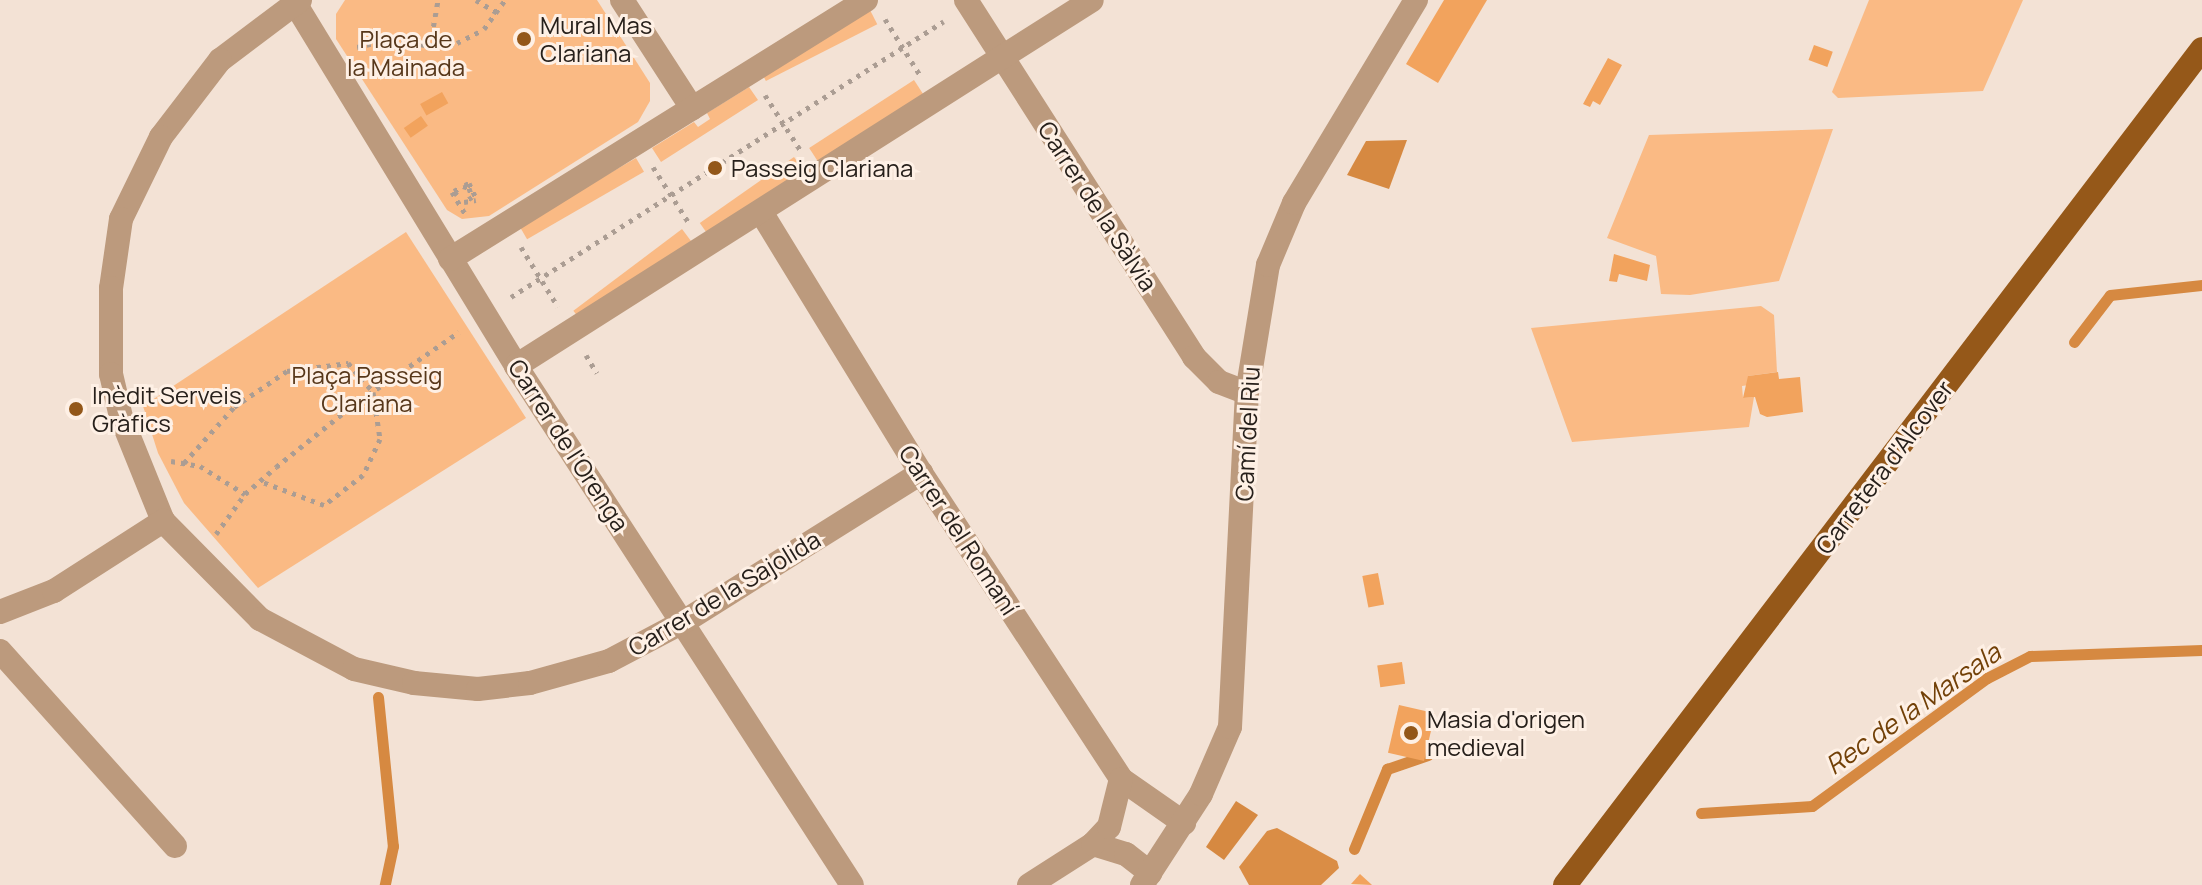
<!DOCTYPE html>
<html>
<head>
<meta charset="utf-8">
<style>
	body { margin:0 }
	#map { position:relative; width:2202px; height:885px; overflow:hidden; background:#f3e2d5; font-family:Manrope,sans-serif }
	div>[style] { position:absolute }
	[style*='--x'] { left:calc(var(--x)*1px); top:calc(var(--y)*1px); width:calc(var(--w)*1px); rotate:calc(var(--a)*1deg) }
	.green>* { inset:0; background:#faba84; transform-origin:0 0 }
	.forest>* { inset:0; background:#da8d45 }
	.water>* { inset:0; background:#d68941 }
	.stream>* { height:11px; margin:-5.5px; padding:0 5.5px; transform-origin:5.5px; border-radius:5.5px; background:#d68941 }
	.building>* { inset:0; background:#f2a35d; transform-origin:0 0 }
	.path>* { height:5px; margin-top:-2.5px; transform-origin:0; background:repeating-linear-gradient(90deg,#ab9d93 0 4px,transparent 0 10px) }
	.minor>* { height:24px; margin:-12px; padding:0 12px; transform-origin:12px; border-radius:12px; background:#bc9a7d }
	.major>* { height:24px; margin:-12px; padding:0 12px; transform-origin:12px; border-radius:12px; background:#955819 }
	.dots>* { width:22px; height:22px; translate:-50% -50%; box-sizing:border-box; border:4px solid #fef0e5; border-radius:50% }
	span { translate:-50% -50%; white-space:nowrap; text-align:center; line-height:1.15; -webkit-text-stroke:6px #fef0e5; paint-order:stroke }
	.poi-label { font-size:24px; color:#27201b }
	.left { translate:0 -50%; text-align:left }
	.park-label { font-size:24px; color:#57371a }
	.street-label { font-size:24px; color:#27201b }
	.water-label { font-size:26px; color:#724007; font-style:italic }
</style>
</head>
<body>
<div id="map">
	<div class="green">
		<div style="clip-path:polygon(345px 0,597px 0,650px 83px,650px 101px,638px 122px,489px 216px,462px 219px,447px 210px,336px 39px,336px 14px)"></div>
		<div style="clip-path:polygon(1869px 0,2023px 0,1983px 91px,1838px 98px,1832px 92px)"></div>
		<div style="left:870px;top:10px;width:16px;height:125px;rotate:63deg"></div>
		<div style="left:914px;top:80px;width:17px;height:125px;rotate:57deg"></div>
		<div style="clip-path:polygon(749px 87px,758px 100px,661px 162px,652px 148px,694px 122px,698px 127px,710px 119px,707px 113px)"></div>
		<div style="clip-path:polygon(1833px 129px,1779px 281px,1690px 295px,1661px 294px,1656px 256px,1607px 238px,1649px 135px)"></div>
		<div style="left:794px;top:157px;width:16px;height:115px;rotate:55deg"></div>
		<div style="left:636px;top:158px;width:16px;height:135px;rotate:60deg"></div>
		<div style="left:682px;top:229px;width:15px;height:136px;rotate:53deg"></div>
		<div style="clip-path:polygon(406px 232px,526px 418px,258px 588px,184px 503px,158px 453px,143px 406px)"></div>
		<div style="clip-path:polygon(1761px 306px,1774px 315px,1777px 372px,1748px 376px,1749px 385px,1742px 386px,1743px 398px,1754px 397px,1749px 427px,1572px 442px,1531px 328px)"></div>
	</div>
	<div class="forest">
		<div style="clip-path:polygon(1277px 828px,1337px 861px,1339px 868px,1321px 885px,1249px 885px,1239px 867px,1267px 831px)"></div>
	</div>
	<div class="water">
		<div style="clip-path:polygon(1407px 140px,1389px 189px,1347px 175px,1366px 141px)"></div>
		<div style="clip-path:polygon(1236px 801px,1258px 815px,1224px 860px,1206px 847px)"></div>
	</div>
	<div class="stream">
		<div style="--x:2074;--y:342;--w:59;--a:-52.5"></div>
		<div style="--x:2110;--y:295;--w:93;--a:-6.2"></div>
		<div style="--x:378;--y:697;--w:150;--a:84.3"></div>
		<div style="--x:393;--y:846;--w:40;--a:102"></div>
		<div style="--x:1701;--y:813;--w:111;--a:-3.6"></div>
		<div style="--x:1812;--y:806;--w:217;--a:-36.2"></div>
		<div style="--x:1987;--y:678;--w:48;--a:-27.1"></div>
		<div style="--x:2030;--y:656;--w:172;--a:-2"></div>
		<div style="--x:1354;--y:849;--w:87;--a:-67.6"></div>
		<div style="--x:1387;--y:769;--w:43;--a:-18.9"></div>
	</div>
	<div class="building">
		<div style="clip-path:polygon(1444px 0,1487px 0,1438px 83px,1406px 64px)"></div>
		<div style="left:1814px;top:45px;width:20px;height:16px;rotate:20deg"></div>
		<div style="clip-path:polygon(1608px 58px,1622px 65px,1600px 105px,1593px 101px,1590px 107px,1583px 104px)"></div>
		<div style="left:442px;top:92px;width:13px;height:25px;rotate:61deg"></div>
		<div style="left:421px;top:116px;width:12px;height:21px;rotate:55deg"></div>
		<div style="clip-path:polygon(1614px 254px,1650px 265px,1647px 281px,1619px 274px,1617px 282px,1609px 281px)"></div>
		<div style="clip-path:polygon(1778px 372px,1779px 379px,1800px 377px,1803px 412px,1767px 417px,1760px 414px,1755px 397px,1743px 398px,1748px 376px)"></div>
		<div style="left:1378px;top:573px;width:32px;height:16px;rotate:79deg"></div>
		<div style="left:1402px;top:662px;width:22px;height:25px;rotate:82deg"></div>
		<div style="left:1399px;top:705px;width:37px;height:49px;rotate:13deg"></div>
		<div style="clip-path:polygon(1360px 874px,1372px 885px,1351px 884px)"></div>
	</div>
	<div class="path">
		<div style="--x:476;--y:0;--w:26;--a:31"></div>
		<div style="--x:885;--y:19;--w:66;--a:58"></div>
		<div style="--x:430;--y:46;--w:47;--a:-80.1"></div>
		<div style="--x:357;--y:47;--w:35;--a:-13"></div>
		<div style="--x:391;--y:39;--w:40;--a:10"></div>
		<div style="--x:430;--y:46;--w:27;--a:-6"></div>
		<div style="--x:457;--y:43;--w:30;--a:-27"></div>
		<div style="--x:484;--y:29;--w:36;--a:-54"></div>
		<div style="--x:765;--y:95;--w:67;--a:57.3"></div>
		<div style="--x:653;--y:167;--w:67;--a:57.3"></div>
		<div style="--x:465;--y:185;--w:4;--a:-27"></div>
		<div style="--x:469;--y:183;--w:17;--a:65"></div>
		<div style="--x:452;--y:192;--w:26;--a:59"></div>
		<div style="--x:457;--y:195;--w:5;--a:-127"></div>
		<div style="--x:454;--y:191;--w:10;--a:-29"></div>
		<div style="--x:463;--y:186;--w:6;--a:18"></div>
		<div style="--x:469;--y:188;--w:9;--a:72"></div>
		<div style="--x:472;--y:197;--w:9;--a:148"></div>
		<div style="--x:464;--y:202;--w:12;--a:-9"></div>
		<div style="--x:521;--y:247;--w:70;--a:58.3"></div>
		<div style="--x:511;--y:297;--w:513;--a:-32.51"></div>
		<div style="--x:586;--y:355;--w:21;--a:59"></div>
		<div style="--x:171;--y:461;--w:29;--a:10"></div>
		<div style="--x:200;--y:466;--w:53;--a:31.9"></div>
		<div style="--x:184;--y:463;--w:75;--a:-48.2"></div>
		<div style="--x:234;--y:407;--w:64;--a:-34.2"></div>
		<div style="--x:287;--y:371;--w:62;--a:-7.5"></div>
		<div style="--x:348;--y:363;--w:38;--a:49"></div>
		<div style="--x:373;--y:392;--w:48;--a:81.5"></div>
		<div style="--x:380;--y:439;--w:40;--a:115"></div>
		<div style="--x:363;--y:475;--w:49;--a:142.4"></div>
		<div style="--x:324;--y:505;--w:68;--a:-159.4"></div>
		<div style="--x:216;--y:534;--w:49;--a:-54.1"></div>
		<div style="--x:245;--y:494;--w:41;--a:-41.1"></div>
		<div style="--x:276;--y:467;--w:97;--a:-38.8"></div>
		<div style="--x:352;--y:406;--w:130;--a:-34.7"></div>
	</div>
	<div class="minor">
		<div style="--x:293;--y:0;--w:429;--a:58.6"></div>
		<div style="--x:516;--y:366;--w:618;--a:57.08"></div>
		<div style="--x:300;--y:0;--w:100;--a:143.1"></div>
		<div style="--x:220;--y:60;--w:97;--a:127.5"></div>
		<div style="--x:161;--y:137;--w:91;--a:116"></div>
		<div style="--x:121;--y:219;--w:70;--a:98.2"></div>
		<div style="--x:111;--y:288;--w:86;--a:90"></div>
		<div style="--x:111;--y:374;--w:44;--a:76.9"></div>
		<div style="--x:121;--y:417;--w:112;--a:68"></div>
		<div style="--x:163;--y:521;--w:138;--a:45.3"></div>
		<div style="--x:260;--y:619;--w:106;--a:28"></div>
		<div style="--x:354;--y:669;--w:62;--a:13.1"></div>
		<div style="--x:414;--y:683;--w:64;--a:5.4"></div>
		<div style="--x:478;--y:689;--w:52;--a:-6.6"></div>
		<div style="--x:530;--y:683;--w:82;--a:-15.6"></div>
		<div style="--x:609;--y:661;--w:86;--a:-27.8"></div>
		<div style="--x:685;--y:621;--w:279;--a:-32.1"></div>
		<div style="--x:622;--y:0;--w:129;--a:57.1"></div>
		<div style="--x:966;--y:0;--w:424;--a:57.4"></div>
		<div style="--x:1194;--y:357;--w:35;--a:45"></div>
		<div style="--x:1219;--y:382;--w:30;--a:21"></div>
		<div style="--x:761;--y:212;--w:306;--a:58.5"></div>
		<div style="--x:921;--y:473;--w:366;--a:56.8"></div>
		<div style="--x:1121;--y:779;--w:77;--a:34.9"></div>
		<div style="--x:450;--y:259;--w:490;--a:-31.9"></div>
		<div style="--x:516;--y:366;--w:682;--a:-32.43"></div>
		<div style="--x:0;--y:612;--w:58;--a:-21.3"></div>
		<div style="--x:54;--y:591;--w:130;--a:-32.7"></div>
		<div style="--x:0;--y:651;--w:262;--a:48.1"></div>
		<div style="--x:1093;--y:844;--w:34;--a:17"></div>
		<div style="--x:1126;--y:854;--w:31;--a:38"></div>
		<div style="--x:1029;--y:885;--w:76;--a:-32.6"></div>
		<div style="--x:1093;--y:844;--w:23;--a:-47"></div>
		<div style="--x:1109;--y:827;--w:49;--a:-76"></div>
		<div style="--x:1142;--y:885;--w:108;--a:-57"></div>
		<div style="--x:1201;--y:794;--w:73;--a:-66.6"></div>
		<div style="--x:1230;--y:727;--w:334;--a:-87.1"></div>
		<div style="--x:1247;--y:393;--w:130;--a:-80.7"></div>
		<div style="--x:1268;--y:265;--w:67;--a:-67.2"></div>
		<div style="--x:1294;--y:203;--w:237;--a:-59"></div>
	</div>
	<div class="major">
		<div style="--x:1565;--y:885;--w:1051;--a:-52.69"></div>
	</div>
	<div class="dots">
		<div style="left:524px;top:39px;background:#935719"></div>
		<div style="left:715px;top:168px;background:#935719"></div>
		<div style="left:76px;top:409px;background:#935719"></div>
		<div style="left:1411px;top:733px;background:#935719"></div>
	</div>
	<div class="poi-label">
		<span class="left" style="left:540px;top:39px">Mural Mas<br>Clariana</span>
		<span class="left" style="left:731px;top:168px">Passeig Clariana</span>
		<span class="left" style="left:92px;top:409px">Inèdit Serveis<br>Gràfics</span>
		<span class="left" style="left:1427px;top:733px">Masia d'origen<br>medieval</span>
	</div>
	<div class="park-label">
		<span style="left:406px;top:53px">Plaça de<br>la Mainada</span>
		<span style="left:367px;top:389px">Plaça Passeig<br>Clariana</span>
	</div>
	<div class="street-label">
		<span style="left:1098px;top:206px;rotate:57deg">Carrer de la Sàlvia</span>
		<span style="left:1247px;top:434px;rotate:-87deg">Camí del Riu</span>
		<span style="left:569px;top:445px;rotate:57deg">Carrer de l'Orenga</span>
		<span style="left:1884px;top:467px;rotate:-53deg">Carretera d'Alcover</span>
		<span style="left:959px;top:530px;rotate:57deg">Carrer del Romaní</span>
		<span style="left:724px;top:593px;rotate:-31deg">Carrer de la Sajolida</span>
	</div>
	<div class="water-label">
		<span style="left:1913px;top:709px;rotate:-35deg">Rec de la Marsala</span>
	</div>
</div>
</body>
</html>
